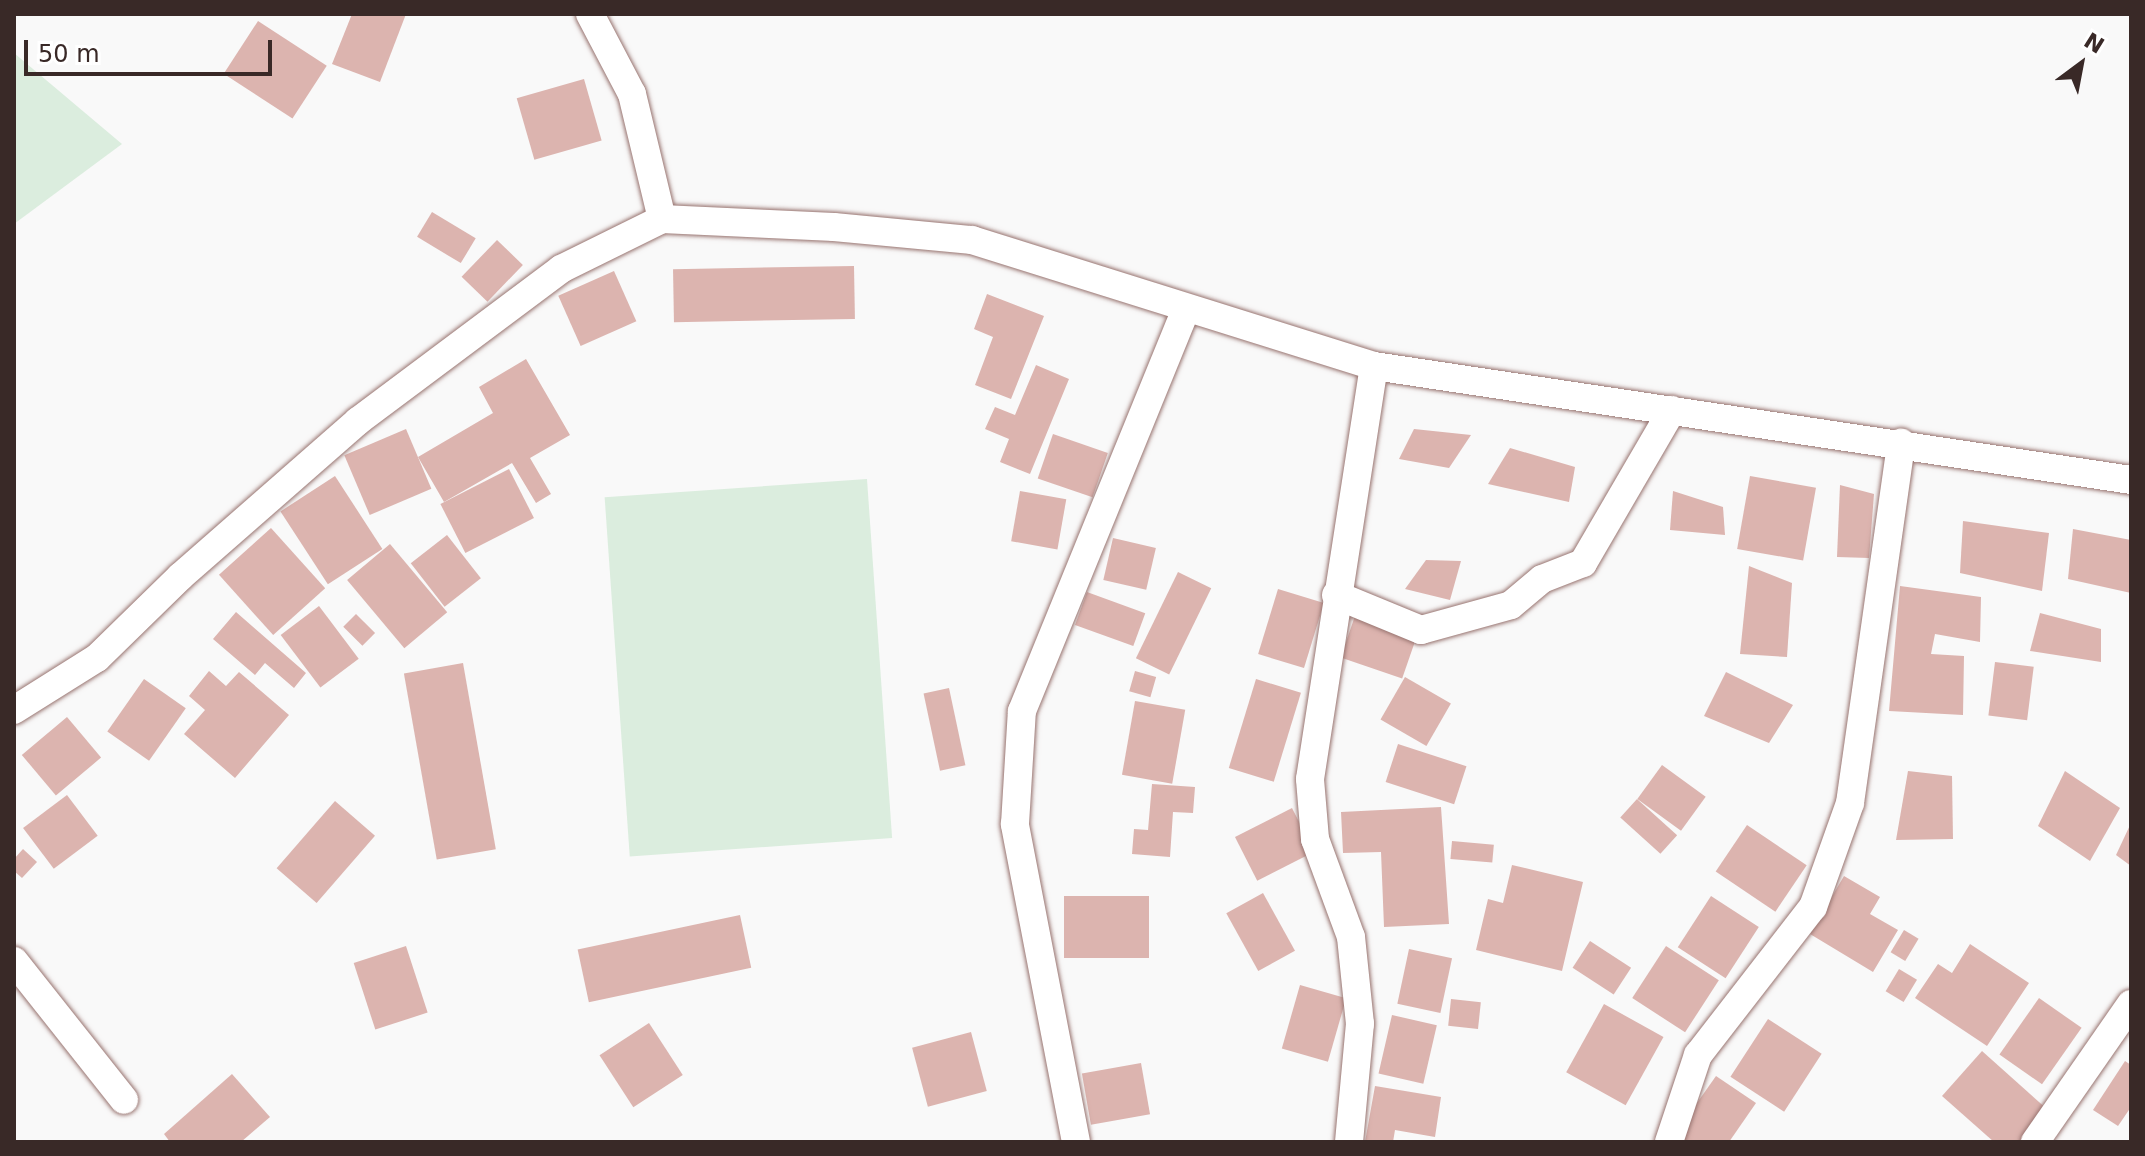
<!DOCTYPE html>
<html>
<head>
<meta charset="utf-8">
<style>
	body { margin:0 }
	#map { position:relative; width:2145px; height:1156px; overflow:hidden; background:#f9f9f9; font-family:"DejaVu Sans",sans-serif }
	div>[style] { position:absolute }
	[style*='--x'] { left:calc(var(--x)*1px); top:calc(var(--y)*1px); width:calc(var(--w)*1px); rotate:calc(var(--a)*1deg) }
	.green>* { inset:0; background:#dbedde; transform-origin:0 0 }
	.building>* { inset:0; background:#dcb4af; transform-origin:0 0 }
	.roads { filter:drop-shadow(0 0 2px #987470) drop-shadow(0 0 2px #987470) }
	.minor>* { height:28px; margin:-14px; padding:0 14px; transform-origin:14px; border-radius:14px; background:#fff }
	span { translate:-50% -50%; white-space:nowrap; text-align:center; line-height:1.15; -webkit-text-stroke:6px #fff; paint-order:stroke }
	.frame { position:absolute; inset:0; border:16px solid #392927; pointer-events:none }
	.north { position:absolute; left:2041px; top:24px; width:80px; height:80px; -webkit-text-stroke:6px #fff; paint-order:stroke; rotate:32deg; font-size:22px; font-weight:700; line-height:32px; text-align:center; color:#392927 }
	.north::after { content:''; display:block; margin:auto; width:28px; height:36px; background:#392927; clip-path:polygon(50% 0,100% 100%,50% 72%,0 100%) }
	.scale { position:absolute; left:24px; top:40px; width:248px; height:36px; box-sizing:border-box; border:4px solid #392927; border-top:0; padding-left:10px; font-size:24px; line-height:28px; white-space:nowrap; color:#392927; -webkit-text-stroke:6px #fff; paint-order:stroke }
</style>
</head>
<body>
<div id="map">
	<div class="green">
		<div style="clip-path:polygon(14px 53px,122px 144px,14px 224px)"></div>
		<div style="left:867px;top:479px;width:360px;height:263px;rotate:86deg"></div>
	</div>
	<div class="building">
		<div style="clip-path:polygon(352px 14px,406px 14px,380px 82px,332px 64px)"></div>
		<div style="left:258px;top:21px;width:82px;height:63px;rotate:33deg"></div>
		<div style="left:584px;top:79px;width:64px;height:70px;rotate:74deg"></div>
		<div style="left:432px;top:212px;width:51px;height:29px;rotate:31deg"></div>
		<div style="left:497px;top:240px;width:36px;height:51px;rotate:44deg"></div>
		<div style="left:854px;top:266px;width:53px;height:181px;rotate:89deg"></div>
		<div style="left:614px;top:271px;width:55px;height:61px;rotate:66deg"></div>
		<div style="clip-path:polygon(987px 294px,1044px 316px,1011px 399px,975px 385px,993px 337px,974px 329px)"></div>
		<div style="clip-path:polygon(526px 359px,570px 435px,530px 458px,551px 494px,536px 503px,512px 463px,444px 502px,418px 457px,493px 413px,479px 387px)"></div>
		<div style="clip-path:polygon(1036px 365px,1069px 379px,1030px 474px,1000px 462px,1009px 439px,985px 429px,995px 407px,1015px 415px)"></div>
		<div style="left:406px;top:429px;width:65px;height:67px;rotate:67deg"></div>
		<div style="clip-path:polygon(1414px 429px,1471px 435px,1449px 468px,1399px 459px)"></div>
		<div style="left:1053px;top:434px;width:58px;height:47px;rotate:19deg"></div>
		<div style="clip-path:polygon(1510px 448px,1575px 467px,1569px 502px,1488px 484px)"></div>
		<div style="left:509px;top:469px;width:55px;height:77px;rotate:63deg"></div>
		<div style="left:335px;top:476px;width:87px;height:65px;rotate:57deg"></div>
		<div style="left:1750px;top:476px;width:67px;height:74px;rotate:10deg"></div>
		<div style="clip-path:polygon(1840px 485px,1874px 494px,1869px 558px,1837px 557px)"></div>
		<div style="left:1020px;top:491px;width:47px;height:51px;rotate:10deg"></div>
		<div style="clip-path:polygon(1673px 491px,1723px 507px,1725px 535px,1670px 530px)"></div>
		<div style="clip-path:polygon(1963px 521px,2049px 533px,2042px 591px,1960px 573px)"></div>
		<div style="left:271px;top:528px;width:81px;height:70px;rotate:48deg"></div>
		<div style="clip-path:polygon(2073px 529px,2131px 540px,2131px 593px,2068px 579px)"></div>
		<div style="left:447px;top:535px;width:55px;height:46px;rotate:52deg"></div>
		<div style="left:1113px;top:538px;width:44px;height:43px;rotate:13deg"></div>
		<div style="left:390px;top:544px;width:89px;height:56px;rotate:50deg"></div>
		<div style="clip-path:polygon(1426px 560px,1461px 561px,1450px 600px,1405px 589px)"></div>
		<div style="clip-path:polygon(1749px 566px,1792px 583px,1787px 657px,1740px 654px)"></div>
		<div style="left:1178px;top:572px;width:37px;height:96px;rotate:26deg"></div>
		<div style="clip-path:polygon(1900px 586px,1981px 597px,1980px 642px,1935px 634px,1931px 654px,1964px 656px,1963px 715px,1889px 711px)"></div>
		<div style="left:1278px;top:589px;width:48px;height:68px;rotate:17deg"></div>
		<div style="left:1087px;top:592px;width:62px;height:35px;rotate:20deg"></div>
		<div style="left:319px;top:606px;width:66px;height:48px;rotate:53deg"></div>
		<div style="clip-path:polygon(236px 612px,306px 673px,294px 688px,265px 663px,255px 675px,213px 639px)"></div>
		<div style="left:1356px;top:613px;width:65px;height:47px;rotate:19deg"></div>
		<div style="clip-path:polygon(2040px 613px,2101px 629px,2101px 662px,2030px 651px)"></div>
		<div style="left:356px;top:614px;width:27px;height:18px;rotate:45deg"></div>
		<div style="left:1995px;top:662px;width:39px;height:54px;rotate:7deg"></div>
		<div style="left:463px;top:663px;width:189px;height:60px;rotate:80deg"></div>
		<div style="clip-path:polygon(209px 671px,226px 686px,239px 672px,289px 715px,235px 778px,184px 734px,205px 710px,189px 696px)"></div>
		<div style="left:1135px;top:671px;width:22px;height:21px;rotate:16deg"></div>
		<div style="clip-path:polygon(1726px 672px,1793px 705px,1769px 743px,1704px 716px)"></div>
		<div style="left:1405px;top:677px;width:53px;height:49px;rotate:30deg"></div>
		<div style="left:144px;top:679px;width:51px;height:64px;rotate:35deg"></div>
		<div style="left:1256px;top:679px;width:47px;height:93px;rotate:17deg"></div>
		<div style="left:949px;top:688px;width:79px;height:26px;rotate:78deg"></div>
		<div style="left:1135px;top:701px;width:51px;height:75px;rotate:10deg"></div>
		<div style="left:67px;top:717px;width:53px;height:59px;rotate:50deg"></div>
		<div style="left:1398px;top:744px;width:72px;height:40px;rotate:18deg"></div>
		<div style="left:1662px;top:765px;width:54px;height:42px;rotate:36deg"></div>
		<div style="clip-path:polygon(1908px 771px,1952px 776px,1953px 839px,1896px 840px)"></div>
		<div style="clip-path:polygon(2065px 771px,2120px 808px,2090px 861px,2038px 826px)"></div>
		<div style="clip-path:polygon(1152px 784px,1195px 787px,1193px 813px,1173px 812px,1170px 857px,1132px 854px,1134px 829px,1148px 830px)"></div>
		<div style="left:67px;top:795px;width:51px;height:55px;rotate:53deg"></div>
		<div style="left:1637px;top:799px;width:54px;height:25px;rotate:42deg"></div>
		<div style="left:335px;top:801px;width:53px;height:89px;rotate:41deg"></div>
		<div style="clip-path:polygon(1441px 807px,1449px 924px,1384px 927px,1381px 852px,1343px 853px,1341px 812px)"></div>
		<div style="left:1292px;top:808px;width:49px;height:64px;rotate:63deg"></div>
		<div style="clip-path:polygon(2131px 823px,2131px 866px,2116px 855px)"></div>
		<div style="left:1747px;top:825px;width:72px;height:56px;rotate:34deg"></div>
		<div style="left:1452px;top:841px;width:42px;height:18px;rotate:5deg"></div>
		<div style="clip-path:polygon(23px 849px,37px 862px,22px 878px,14px 871px,14px 859px)"></div>
		<div style="clip-path:polygon(1512px 865px,1583px 882px,1562px 971px,1476px 950px,1488px 899px,1503px 903px)"></div>
		<div style="clip-path:polygon(1844px 876px,1880px 897px,1870px 914px,1898px 930px,1873px 972px,1810px 934px)"></div>
		<div style="left:1263px;top:893px;width:66px;height:42px;rotate:61deg"></div>
		<div style="left:1064px;top:896px;width:85px;height:62px"></div>
		<div style="left:1711px;top:896px;width:57px;height:61px;rotate:33deg"></div>
		<div style="left:740px;top:915px;width:54px;height:166px;rotate:78deg"></div>
		<div style="left:1904px;top:930px;width:17px;height:26px;rotate:31deg"></div>
		<div style="left:1590px;top:941px;width:49px;height:32px;rotate:33deg"></div>
		<div style="clip-path:polygon(1970px 944px,2029px 983px,1987px 1046px,1915px 998px,1938px 964px,1952px 973px)"></div>
		<div style="left:406px;top:946px;width:70px;height:55px;rotate:72deg"></div>
		<div style="left:1666px;top:946px;width:63px;height:62px;rotate:33deg"></div>
		<div style="left:1409px;top:949px;width:44px;height:56px;rotate:12deg"></div>
		<div style="left:1899px;top:969px;width:21px;height:26px;rotate:31deg"></div>
		<div style="left:1300px;top:985px;width:48px;height:66px;rotate:16deg"></div>
		<div style="left:2039px;top:998px;width:52px;height:69px;rotate:35deg"></div>
		<div style="left:1451px;top:999px;width:30px;height:27px;rotate:6deg"></div>
		<div style="left:1604px;top:1004px;width:68px;height:78px;rotate:29deg"></div>
		<div style="left:1392px;top:1015px;width:46px;height:60px;rotate:13deg"></div>
		<div style="left:1768px;top:1019px;width:64px;height:69px;rotate:33deg"></div>
		<div style="left:649px;top:1023px;width:62px;height:59px;rotate:57deg"></div>
		<div style="left:971px;top:1032px;width:61px;height:61px;rotate:75deg"></div>
		<div style="clip-path:polygon(1982px 1051px,2048px 1110px,2020px 1142px,1994px 1142px,1942px 1096px)"></div>
		<div style="clip-path:polygon(2125px 1061px,2131px 1065px,2131px 1107px,2118px 1126px,2093px 1110px)"></div>
		<div style="left:1141px;top:1063px;width:52px;height:60px;rotate:80deg"></div>
		<div style="clip-path:polygon(232px 1074px,270px 1117px,241px 1142px,170px 1142px,164px 1134px)"></div>
		<div style="clip-path:polygon(1716px 1076px,1756px 1103px,1729px 1142px,1680px 1142px,1673px 1137px)"></div>
		<div style="clip-path:polygon(1375px 1086px,1441px 1097px,1435px 1137px,1395px 1130px,1393px 1142px,1365px 1142px)"></div>
	</div>
	<div class="roads">
		<div class="minor">
			<div style="--x:590;--y:14;--w:90;--a:62.3"></div>
			<div style="--x:632;--y:94;--w:129;--a:76.5"></div>
			<div style="--x:1336;--y:595;--w:92;--a:22.4"></div>
			<div style="--x:1421;--y:630;--w:93;--a:-15.5"></div>
			<div style="--x:1511;--y:605;--w:40;--a:-40"></div>
			<div style="--x:1542;--y:579;--w:44;--a:-21.3"></div>
			<div style="--x:1583;--y:563;--w:177;--a:-59.8"></div>
			<div style="--x:14;--y:710;--w:98;--a:-32.1"></div>
			<div style="--x:97;--y:658;--w:117;--a:-44.3"></div>
			<div style="--x:181;--y:576;--w:235;--a:-41.2"></div>
			<div style="--x:358;--y:421;--w:254;--a:-36.8"></div>
			<div style="--x:561;--y:269;--w:113;--a:-26.3"></div>
			<div style="--x:662;--y:219;--w:172;--a:2.7"></div>
			<div style="--x:834;--y:227;--w:139;--a:5.4"></div>
			<div style="--x:972;--y:240;--w:421;--a:17.4"></div>
			<div style="--x:1374;--y:366;--w:766;--a:8.56"></div>
			<div style="--x:14;--y:961;--w:177;--a:51.6"></div>
			<div style="--x:1076;--y:1142;--w:324;--a:-100.9"></div>
			<div style="--x:1015;--y:824;--w:113;--a:-86.5"></div>
			<div style="--x:1022;--y:711;--w:432;--a:-67.8"></div>
			<div style="--x:1349;--y:1142;--w:119;--a:-84.7"></div>
			<div style="--x:1360;--y:1024;--w:87;--a:-95.9"></div>
			<div style="--x:1351;--y:937;--w:104;--a:-110.2"></div>
			<div style="--x:1315;--y:839;--w:60;--a:-94.8"></div>
			<div style="--x:1310;--y:779;--w:418;--a:-81.2"></div>
			<div style="--x:1669;--y:1142;--w:92;--a:-71.6"></div>
			<div style="--x:1698;--y:1055;--w:187;--a:-52.2"></div>
			<div style="--x:1813;--y:907;--w:110;--a:-70.4"></div>
			<div style="--x:1850;--y:803;--w:364;--a:-81.9"></div>
			<div style="--x:2035;--y:1142;--w:168;--a:-55.2"></div>
		</div>
	</div>
	<div class="frame"></div>
	<div class="north">N</div>
	<div class="scale">50 m</div>
</div>
</body>
</html>
